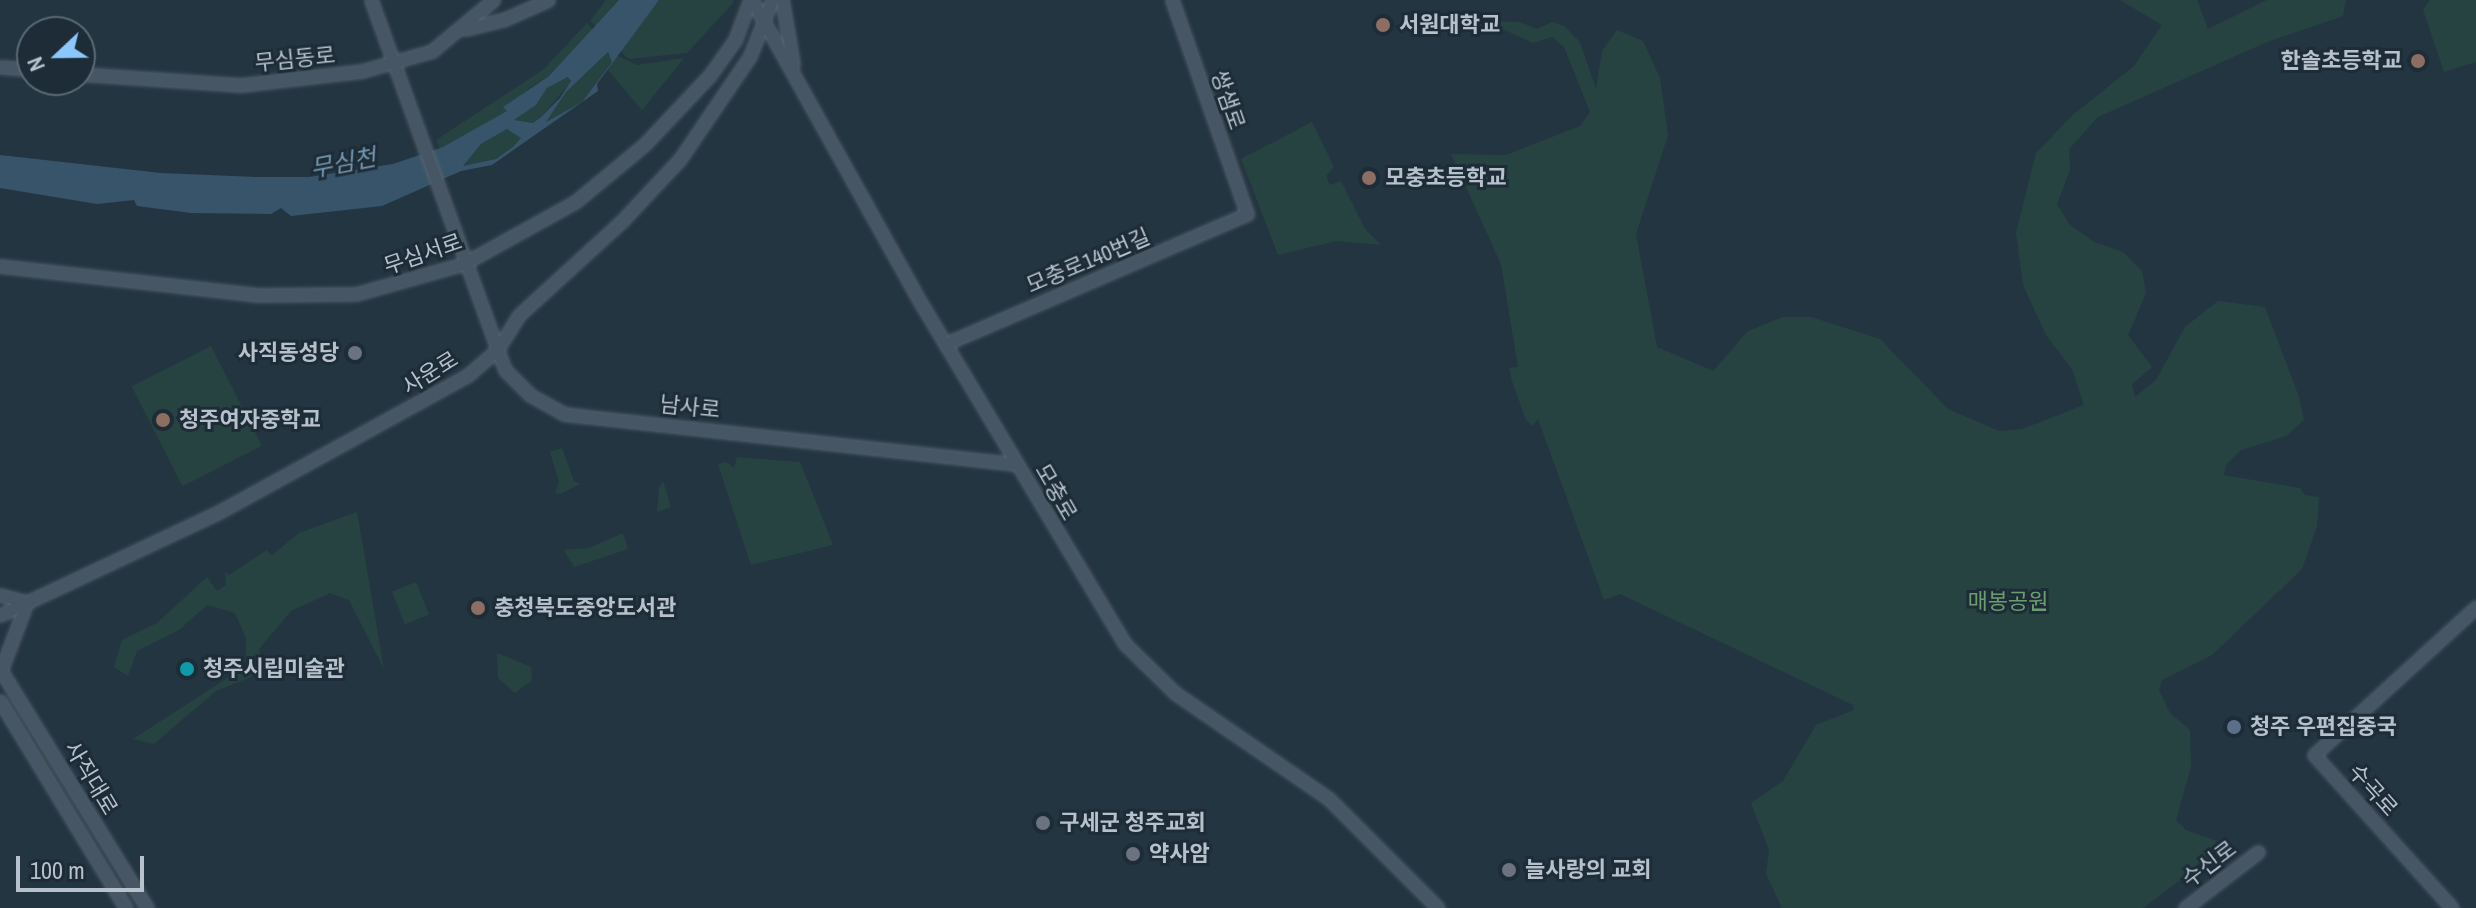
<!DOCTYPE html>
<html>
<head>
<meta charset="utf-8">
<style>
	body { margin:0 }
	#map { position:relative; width:2476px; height:908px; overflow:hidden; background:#243542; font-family:"Archivo Narrow","Noto Sans KR",sans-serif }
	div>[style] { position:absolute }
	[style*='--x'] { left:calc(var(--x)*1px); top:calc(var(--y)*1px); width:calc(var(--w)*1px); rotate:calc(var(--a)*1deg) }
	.green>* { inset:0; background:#264342; transform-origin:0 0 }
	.water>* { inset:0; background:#37546a }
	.roads { filter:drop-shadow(0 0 2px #57646f) drop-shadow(0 0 2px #57646f) }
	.secondary>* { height:11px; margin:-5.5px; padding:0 5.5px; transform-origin:5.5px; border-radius:5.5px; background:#475665 }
	.dots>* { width:22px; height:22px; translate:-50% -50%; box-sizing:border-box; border:4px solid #1d2c37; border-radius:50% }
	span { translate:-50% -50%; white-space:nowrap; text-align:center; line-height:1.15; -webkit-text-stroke:6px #1d2c37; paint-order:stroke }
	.poi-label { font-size:22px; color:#b6c1cc; font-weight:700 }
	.left { translate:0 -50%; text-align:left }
	.right { translate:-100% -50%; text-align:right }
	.street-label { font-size:22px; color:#b6c1cc }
	.park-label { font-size:22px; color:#6b9e6f }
	.water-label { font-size:24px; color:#7497b0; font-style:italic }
	.north { position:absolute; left:16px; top:16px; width:80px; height:80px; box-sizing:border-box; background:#1d2c37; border:2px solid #5a6873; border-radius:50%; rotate:248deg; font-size:22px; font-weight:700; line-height:32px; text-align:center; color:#b6c1cc }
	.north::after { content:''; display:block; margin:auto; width:28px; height:36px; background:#89c7fd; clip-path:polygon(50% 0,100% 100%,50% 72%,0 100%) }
	.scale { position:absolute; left:16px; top:856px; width:128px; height:36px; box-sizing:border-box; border:4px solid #b6c1cc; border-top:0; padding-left:10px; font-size:24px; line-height:28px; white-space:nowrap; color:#b6c1cc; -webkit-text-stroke:6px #1d2c37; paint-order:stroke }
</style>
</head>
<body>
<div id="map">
	<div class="green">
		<div style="clip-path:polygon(606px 0,619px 0,596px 26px,590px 21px)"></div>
		<div style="clip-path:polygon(659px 0,733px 0,734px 2px,687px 53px,629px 59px,620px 51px)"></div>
		<div style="clip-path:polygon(2120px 0,2197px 0,2208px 29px,2267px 0,2346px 0,2343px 16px,2267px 42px,2098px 117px,2069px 149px,2070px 170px,2057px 204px,2069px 224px,2094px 242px,2123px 252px,2142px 271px,2146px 293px,2128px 335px,2152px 367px,2132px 384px,2135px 397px,2156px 380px,2185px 327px,2218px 301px,2265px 307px,2299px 397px,2304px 420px,2286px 436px,2241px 450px,2226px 465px,2224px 475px,2300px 488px,2305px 495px,2319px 497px,2317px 526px,2302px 569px,2212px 655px,2162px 680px,2159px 690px,2170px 713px,2190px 730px,2191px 767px,2176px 820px,2186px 830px,2217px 841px,2191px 872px,2143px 908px,1782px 908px,1766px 874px,1769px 850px,1751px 803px,1783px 781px,1816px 725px,1854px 710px,1853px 705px,1620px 594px,1604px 600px,1538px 419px,1532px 426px,1526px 420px,1512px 381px,1509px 368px,1518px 367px,1501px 264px,1451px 154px,1506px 155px,1580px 126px,1590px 112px,1564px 47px,1552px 37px,1533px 43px,1485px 21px,1520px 22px,1537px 29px,1552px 22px,1564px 26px,1580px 42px,1596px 89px,1602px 51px,1617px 30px,1643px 41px,1660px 78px,1668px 135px,1636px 234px,1657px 347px,1713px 371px,1748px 331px,1783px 317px,1811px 317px,1880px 339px,1948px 409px,1999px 431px,2022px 429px,2084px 405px,2072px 369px,2046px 335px,2023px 285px,2016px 233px,2036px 153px,2074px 114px,2134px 66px,2162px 25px)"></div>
		<div style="clip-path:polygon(2430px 0,2476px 0,2476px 62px,2444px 72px,2423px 10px)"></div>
		<div style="clip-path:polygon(587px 23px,593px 29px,549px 76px,529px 88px,508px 111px,440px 149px,436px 140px,544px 69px)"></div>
		<div style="clip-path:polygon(608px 52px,612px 62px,582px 102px,545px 123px,566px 92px)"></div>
		<div style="clip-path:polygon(616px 55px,637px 65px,684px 58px,642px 110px,608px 70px)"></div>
		<div style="clip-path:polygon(569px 77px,571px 82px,541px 117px,533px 123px,514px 120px,536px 105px,547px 88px)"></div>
		<div style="clip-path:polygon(1312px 122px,1334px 167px,1326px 176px,1330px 185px,1341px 181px,1365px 229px,1381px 245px,1336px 241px,1278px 255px,1241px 159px)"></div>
		<div style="clip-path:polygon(507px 129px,522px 138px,514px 147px,496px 159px,463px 166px,481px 144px)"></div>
		<div style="left:211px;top:346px;width:112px;height:89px;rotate:63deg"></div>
		<div style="clip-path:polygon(562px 448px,574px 481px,580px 484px,560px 494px,555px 493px,559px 482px,550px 452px)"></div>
		<div style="clip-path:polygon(737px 457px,800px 462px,833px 545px,751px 565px,718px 464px,726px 462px,734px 468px)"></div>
		<div style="clip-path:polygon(663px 481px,671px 507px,657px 512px,659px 488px)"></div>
		<div style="clip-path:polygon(357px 512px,384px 669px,349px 600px,330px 593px,291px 611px,259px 649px,262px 667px,251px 677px,216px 691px,154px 744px,133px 739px,246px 666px,246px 638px,235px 613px,207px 605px,179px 630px,137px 651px,128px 676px,114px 667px,122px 640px,157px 623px,207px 577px,217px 591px,226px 585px,225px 572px,229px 575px,267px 550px,271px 556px,299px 533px)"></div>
		<div style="clip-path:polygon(623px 533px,628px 549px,574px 567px,564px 550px,589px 548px)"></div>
		<div style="left:416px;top:582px;width:35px;height:26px;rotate:68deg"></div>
		<div style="clip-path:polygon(497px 653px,531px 667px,532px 680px,515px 693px,498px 678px)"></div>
	</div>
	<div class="water">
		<div style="clip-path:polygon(evenodd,619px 0,659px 0,597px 84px,598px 91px,492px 165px,461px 171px,382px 206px,291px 216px,281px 208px,271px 214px,191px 213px,137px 206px,134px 200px,97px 204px,0 188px,0 155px,161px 173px,256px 177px,309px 177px,393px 164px,443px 147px,507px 111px,503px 107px,549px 76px,619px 0,608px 52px,612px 62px,582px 102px,546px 122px,566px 92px,608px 52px,619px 0,568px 77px,571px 81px,560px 98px,541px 117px,533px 123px,514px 120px,536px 105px,547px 88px,568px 77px,619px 0,507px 129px,521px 138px,513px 147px,496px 159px,463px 166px,481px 144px,507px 129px)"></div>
	</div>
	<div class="roads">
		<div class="secondary">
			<div style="--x:371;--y:0;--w:394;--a:70.1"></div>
			<div style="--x:505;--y:370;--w:35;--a:45"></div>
			<div style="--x:530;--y:395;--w:39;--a:29"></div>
			<div style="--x:564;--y:414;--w:17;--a:7"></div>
			<div style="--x:581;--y:416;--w:438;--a:6.3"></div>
			<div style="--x:752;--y:0;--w:349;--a:60.9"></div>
			<div style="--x:922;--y:305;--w:395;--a:59.1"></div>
			<div style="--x:1125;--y:644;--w:70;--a:44.4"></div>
			<div style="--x:1175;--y:693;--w:187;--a:34.5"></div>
			<div style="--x:1329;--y:799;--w:154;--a:45"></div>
			<div style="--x:782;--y:0;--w:65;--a:80.2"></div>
			<div style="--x:466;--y:29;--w:40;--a:-14.4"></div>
			<div style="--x:505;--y:19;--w:47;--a:-23.8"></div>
			<div style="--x:0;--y:67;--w:32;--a:4"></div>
			<div style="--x:80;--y:74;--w:161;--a:3.9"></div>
			<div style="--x:241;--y:85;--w:122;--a:-6.6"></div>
			<div style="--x:362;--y:71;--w:73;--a:-15.9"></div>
			<div style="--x:432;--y:51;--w:80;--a:-39.9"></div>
			<div style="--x:0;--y:266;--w:260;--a:6.4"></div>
			<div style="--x:258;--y:295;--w:98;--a:-0.6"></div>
			<div style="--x:356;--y:294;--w:111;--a:-15.7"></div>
			<div style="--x:463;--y:264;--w:128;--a:-29"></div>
			<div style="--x:575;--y:202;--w:91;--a:-39.6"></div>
			<div style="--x:645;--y:144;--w:95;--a:-46.7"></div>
			<div style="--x:710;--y:75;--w:43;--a:-54.5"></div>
			<div style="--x:735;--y:40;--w:43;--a:-69.4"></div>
			<div style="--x:945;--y:344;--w:329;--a:-23.3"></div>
			<div style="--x:1247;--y:214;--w:227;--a:-109.3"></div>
			<div style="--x:0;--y:595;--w:28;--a:15"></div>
			<div style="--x:0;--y:615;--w:242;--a:-25.2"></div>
			<div style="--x:219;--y:512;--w:284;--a:-28.8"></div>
			<div style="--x:468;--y:375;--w:38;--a:-41"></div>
			<div style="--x:497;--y:350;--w:41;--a:-57.8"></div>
			<div style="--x:519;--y:315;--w:138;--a:-42.4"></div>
			<div style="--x:621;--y:222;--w:86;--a:-46.9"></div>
			<div style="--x:680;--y:159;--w:125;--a:-55.8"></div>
			<div style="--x:750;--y:56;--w:60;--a:-68.6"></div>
			<div style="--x:0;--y:669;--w:281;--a:58.4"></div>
			<div style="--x:1;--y:670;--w:73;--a:-69.1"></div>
			<div style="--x:0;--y:701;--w:242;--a:58.7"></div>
			<div style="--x:2185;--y:908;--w:92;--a:-37.5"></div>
			<div style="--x:2452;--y:908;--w:206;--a:-132"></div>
			<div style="--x:2314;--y:755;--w:219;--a:-42.4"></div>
		</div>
	</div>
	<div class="dots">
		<div style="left:1383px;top:25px;background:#8d6e63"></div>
		<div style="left:2418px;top:61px;background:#8d6e63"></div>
		<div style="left:1369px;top:178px;background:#8d6e63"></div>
		<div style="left:355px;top:353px;background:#6b7280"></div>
		<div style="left:163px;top:420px;background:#8d6e63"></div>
		<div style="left:478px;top:608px;background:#8d6e63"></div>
		<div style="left:187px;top:669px;background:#0f9aa8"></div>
		<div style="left:2234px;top:727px;background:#5c6f8a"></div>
		<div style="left:1043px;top:823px;background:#6b7280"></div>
		<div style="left:1133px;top:854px;background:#6b7280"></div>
		<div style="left:1509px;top:870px;background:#6b7280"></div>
	</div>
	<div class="poi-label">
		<span class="left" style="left:1399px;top:25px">서원대학교</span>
		<span class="right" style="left:2402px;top:61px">한솔초등학교</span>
		<span class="left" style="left:1385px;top:178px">모충초등학교</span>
		<span class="right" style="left:339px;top:353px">사직동성당</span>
		<span class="left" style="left:179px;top:420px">청주여자중학교</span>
		<span class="left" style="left:494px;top:608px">충청북도중앙도서관</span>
		<span class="left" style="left:203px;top:669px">청주시립미술관</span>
		<span class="left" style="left:2250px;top:727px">청주 우편집중국</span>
		<span class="left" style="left:1059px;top:823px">구세군 청주교회</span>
		<span class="left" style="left:1149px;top:854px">약사암</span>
		<span class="left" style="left:1525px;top:870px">늘사랑의 교회</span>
	</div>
	<div class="street-label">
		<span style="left:295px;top:59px;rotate:-6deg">무심동로</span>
		<span style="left:1228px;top:100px;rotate:71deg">쌍샘로</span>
		<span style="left:423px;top:254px;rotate:-19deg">무심서로</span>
		<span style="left:1088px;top:261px;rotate:-23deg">모충로140번길</span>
		<span style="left:430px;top:373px;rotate:-32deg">사운로</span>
		<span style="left:690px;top:407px;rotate:6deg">남사로</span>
		<span style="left:1056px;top:492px;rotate:60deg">모충로</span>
		<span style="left:91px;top:778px;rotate:59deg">사직대로</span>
		<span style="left:2373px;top:790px;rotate:48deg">수곡로</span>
		<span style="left:2209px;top:864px;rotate:-37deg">수신로</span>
	</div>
	<div class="park-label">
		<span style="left:2008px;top:602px">매봉공원</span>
	</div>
	<div class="water-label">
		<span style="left:343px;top:163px;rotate:-11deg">무심천</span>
	</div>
	<div class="north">N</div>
	<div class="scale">100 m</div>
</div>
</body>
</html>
